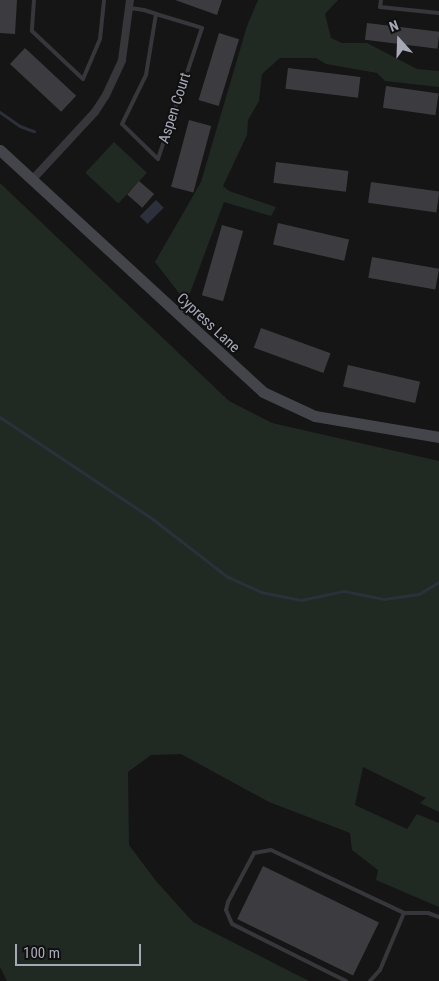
<!DOCTYPE html>
<html>
<head>
<meta charset="utf-8">
<style>
	body { margin:0 }
	#map { position:relative; width:439px; height:981px; overflow:hidden; background:#151516; font-family:"Roboto Condensed",sans-serif }
	div>[style] { position:absolute }
	[style*='--x'] { left:calc(var(--x)*1px); top:calc(var(--y)*1px); width:calc(var(--w)*1px); rotate:calc(var(--a)*1deg) }
	.green>* { inset:0; background:#212923; transform-origin:0 0 }
	.water>* { inset:0; background:#2b303a; transform-origin:0 0 }
	.stream>* { height:2.5px; margin:-1.25px; padding:0 1.25px; transform-origin:1.25px; border-radius:1.25px; background:#2b303a }
	.building>* { inset:0; background:#3c3c40; transform-origin:0 0 }
	.lane>* { height:4px; margin:-2px; padding:0 2px; transform-origin:2px; border-radius:2px; background:#36363b }
	.street>* { height:8px; margin:-4px; padding:0 4px; transform-origin:4px; border-radius:4px; background:#36363b }
	.secondary>* { height:11px; margin:-5.5px; padding:0 5.5px; transform-origin:5.5px; border-radius:5.5px; background:#44444b }
	span { translate:-50% -50%; white-space:nowrap; text-align:center; line-height:1.15; -webkit-text-stroke:4px #101011; paint-order:stroke }
	.street-label { font-size:15px; color:#a7a8b6 }
	.north { position:absolute; left:374px; top:15px; width:50px; height:50px; -webkit-text-stroke:4px #101011; paint-order:stroke; rotate:340deg; font-size:14px; font-weight:700; line-height:20px; text-align:center; color:#a7a8b6 }
	.north::after { content:''; display:block; margin:auto; width:18px; height:22px; background:#a7a8b6; clip-path:polygon(50% 0,100% 100%,50% 72%,0 100%) }
	.scale { position:absolute; left:15px; top:944px; width:126px; height:22px; box-sizing:border-box; border:2px solid #a7a8b6; border-top:0; padding-left:6px; font-size:15px; line-height:18px; white-space:nowrap; color:#a7a8b6; -webkit-text-stroke:4px #101011; paint-order:stroke }
</style>
</head>
<body>
<div id="map">
	<div class="green">
		<div style="clip-path:polygon(258px 0,338px 0,325px 14px,331px 38px,342px 43px,367px 43px,417px 69px,439px 71px,439px 87px,385px 81px,377px 73px,326px 64px,316px 58px,280px 58px,262px 74px,259px 101px,248px 120px,247px 135px,223px 186px,229px 191px,276px 207px,271px 216px,224px 202px,190px 293px,182px 297px,155px 262px,201px 182px,247px 26px)"></div>
		<div style="left:114px;top:142px;width:45px;height:42px;rotate:43deg"></div>
		<div style="clip-path:polygon(0 183px,229px 401px,272px 423px,439px 461px,439px 812px,420px 803px,426px 798px,363px 767px,355px 805px,407px 829px,417px 814px,439px 823px,439px 907px,376px 880px,378px 870px,352px 850px,350px 833px,269px 802px,181px 754px,151px 755px,128px 772px,129px 845px,156px 881px,193px 922px,309px 981px,7px 981px,0 967px)"></div>
	</div>
	<div class="water">
		<div style="left:156px;top:200px;width:11px;height:23px;rotate:45deg"></div>
	</div>
	<div class="stream">
		<div style="--x:0;--y:112;--w:24;--a:35"></div>
		<div style="--x:20;--y:126;--w:15;--a:20"></div>
		<div style="--x:0;--y:417;--w:184;--a:33.7"></div>
		<div style="--x:153;--y:519;--w:95;--a:37.7"></div>
		<div style="--x:228;--y:577;--w:36;--a:24"></div>
		<div style="--x:261;--y:592;--w:41;--a:11.3"></div>
		<div style="--x:301;--y:600;--w:44;--a:-11.8"></div>
		<div style="--x:344;--y:591;--w:41;--a:11.3"></div>
		<div style="--x:384;--y:599;--w:35;--a:-8"></div>
		<div style="--x:419;--y:594;--w:23;--a:-31"></div>
	</div>
	<div class="building">
		<div style="clip-path:polygon(0 0,17px 0,15px 34px,0 33px)"></div>
		<div style="clip-path:polygon(175px 0,222px 0,217px 15px)"></div>
		<div style="left:367px;top:23px;width:73px;height:17px;rotate:7deg"></div>
		<div style="left:219px;top:33px;width:21px;height:70px;rotate:17deg"></div>
		<div style="left:25px;top:48px;width:70px;height:22px;rotate:43deg"></div>
		<div style="left:288px;top:68px;width:73px;height:21px;rotate:7deg"></div>
		<div style="left:386px;top:86px;width:53px;height:22px;rotate:8deg"></div>
		<div style="left:189px;top:120px;width:23px;height:69px;rotate:15deg"></div>
		<div style="left:276px;top:162px;width:73px;height:21px;rotate:7deg"></div>
		<div style="left:139px;top:181px;width:20px;height:18px;rotate:41deg"></div>
		<div style="left:371px;top:182px;width:69px;height:21px;rotate:8deg"></div>
		<div style="left:278px;top:223px;width:73px;height:22px;rotate:13deg"></div>
		<div style="left:222px;top:225px;width:22px;height:73px;rotate:16deg"></div>
		<div style="left:372px;top:257px;width:68px;height:21px;rotate:10deg"></div>
		<div style="left:261px;top:328px;width:74px;height:21px;rotate:20deg"></div>
		<div style="left:348px;top:365px;width:74px;height:22px;rotate:13deg"></div>
		<div style="left:263px;top:866px;width:129px;height:59px;rotate:26deg"></div>
	</div>
	<div class="lane">
		<div style="--x:34;--y:0;--w:31;--a:94"></div>
		<div style="--x:32;--y:31;--w:70;--a:43.3"></div>
		<div style="--x:83;--y:79;--w:43;--a:-67"></div>
		<div style="--x:100;--y:39;--w:39;--a:-84"></div>
		<div style="--x:381;--y:0;--w:7;--a:98"></div>
		<div style="--x:380;--y:7;--w:59;--a:5.8"></div>
		<div style="--x:130;--y:8;--w:14;--a:8"></div>
		<div style="--x:144;--y:10;--w:13;--a:18"></div>
		<div style="--x:156;--y:14;--w:48;--a:16.9"></div>
		<div style="--x:202;--y:28;--w:138;--a:108.6"></div>
		<div style="--x:158;--y:159;--w:50;--a:-135.8"></div>
		<div style="--x:122;--y:124;--w:55;--a:-63.9"></div>
		<div style="--x:146;--y:75;--w:62;--a:-80.7"></div>
		<div style="--x:346;--y:981;--w:127;--a:-153.4"></div>
		<div style="--x:232;--y:924;--w:15;--a:-113"></div>
		<div style="--x:226;--y:910;--w:8;--a:-76"></div>
		<div style="--x:228;--y:902;--w:55;--a:-62"></div>
		<div style="--x:254;--y:853;--w:17;--a:-10"></div>
		<div style="--x:271;--y:850;--w:147;--a:25.3"></div>
		<div style="--x:404;--y:913;--w:24;--a:0"></div>
		<div style="--x:428;--y:913;--w:12;--a:20"></div>
		<div style="--x:370;--y:981;--w:15;--a:-48"></div>
		<div style="--x:380;--y:970;--w:62;--a:-67.2"></div>
	</div>
	<div class="street">
		<div style="--x:32;--y:180;--w:93;--a:-47.2"></div>
		<div style="--x:95;--y:112;--w:20;--a:-57"></div>
		<div style="--x:106;--y:95;--w:38;--a:-65"></div>
		<div style="--x:122;--y:60;--w:61;--a:-82.4"></div>
	</div>
	<div class="secondary">
		<div style="--x:0;--y:150;--w:357;--a:42.6"></div>
		<div style="--x:263;--y:392;--w:57;--a:24.8"></div>
		<div style="--x:315;--y:416;--w:126;--a:9.6"></div>
	</div>
	<div class="street-label">
		<span style="left:175px;top:108px;rotate:-72deg">Aspen Court</span>
		<span style="left:208px;top:323px;rotate:43deg">Cypress Lane</span>
	</div>
	<div class="north">N</div>
	<div class="scale">100 m</div>
</div>
</body>
</html>
